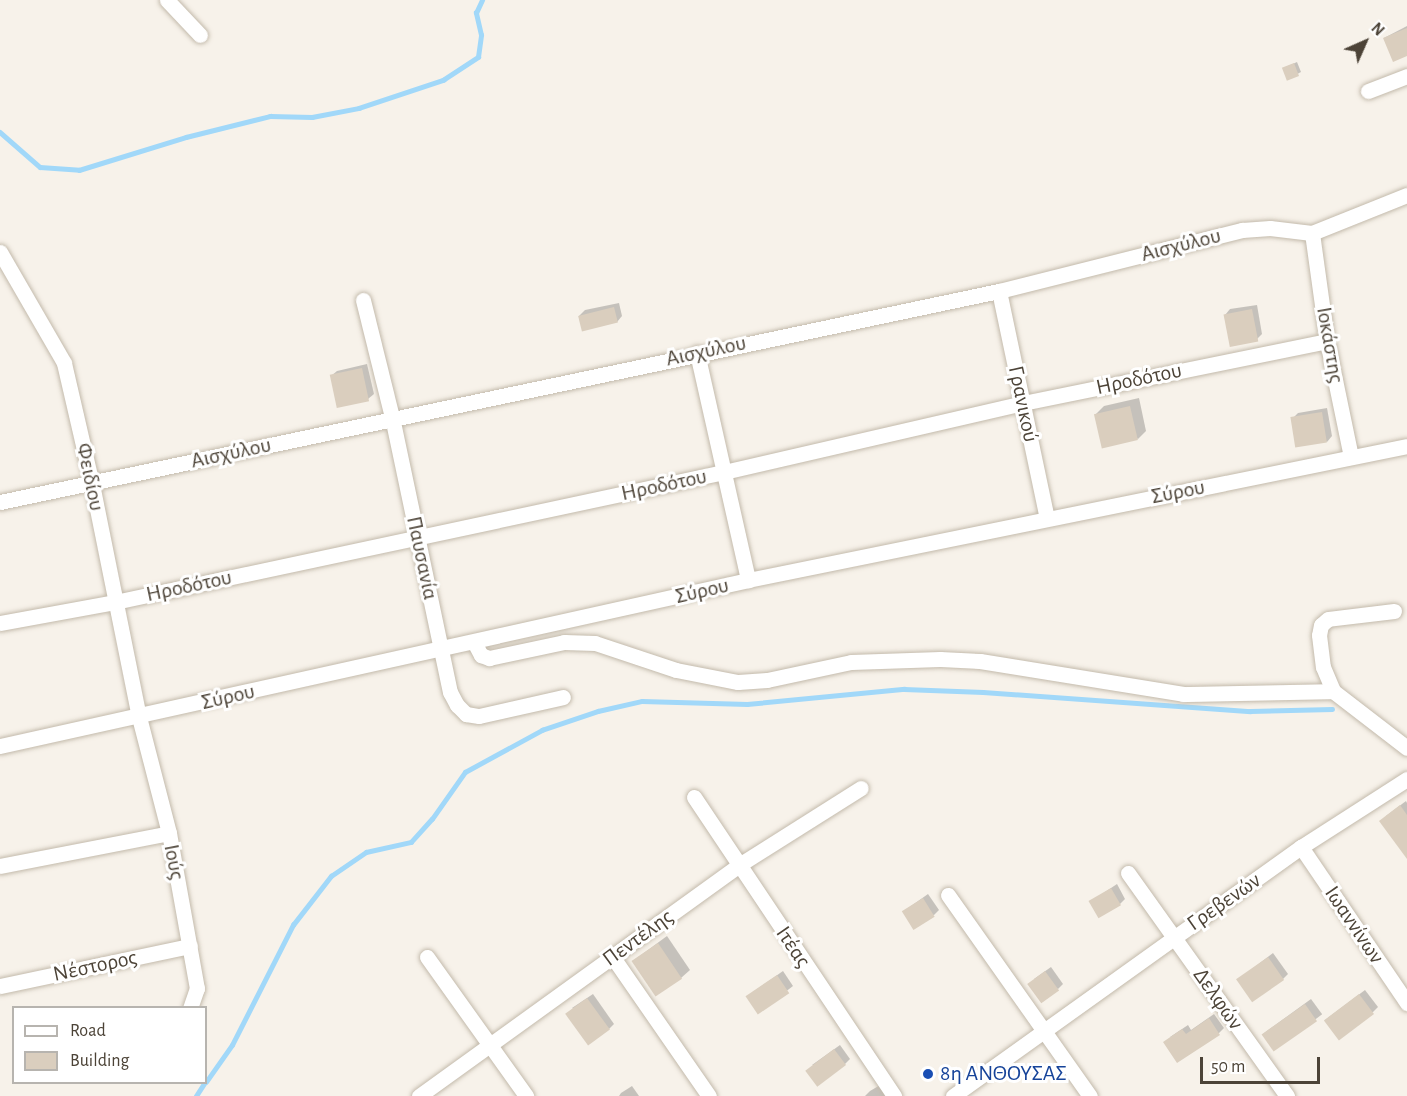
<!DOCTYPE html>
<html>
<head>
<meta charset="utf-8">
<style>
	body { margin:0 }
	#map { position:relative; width:1407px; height:1096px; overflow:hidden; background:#f7f2ea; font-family:"Alegreya Sans",sans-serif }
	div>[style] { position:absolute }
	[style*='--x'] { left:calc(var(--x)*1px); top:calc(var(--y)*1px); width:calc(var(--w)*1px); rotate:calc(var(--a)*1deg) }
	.shadow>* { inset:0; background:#0003; transform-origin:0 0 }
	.stream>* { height:4.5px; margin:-2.25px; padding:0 2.25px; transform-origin:2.25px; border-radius:2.25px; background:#a1d8f9 }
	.building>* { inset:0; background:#dacebe; transform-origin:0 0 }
	.roads { filter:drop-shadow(0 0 2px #c3baab) drop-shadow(0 0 2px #c3baab) }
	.minor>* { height:15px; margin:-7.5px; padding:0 7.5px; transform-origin:7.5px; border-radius:7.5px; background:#fff }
	.dots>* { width:16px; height:16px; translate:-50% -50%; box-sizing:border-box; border:3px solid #fff; border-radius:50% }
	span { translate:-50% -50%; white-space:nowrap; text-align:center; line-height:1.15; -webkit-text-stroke:6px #fff; paint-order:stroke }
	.street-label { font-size:22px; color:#4c4337 }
	.transit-label { font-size:22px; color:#164399 }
	.left { translate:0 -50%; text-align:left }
	.legend { position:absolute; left:12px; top:1006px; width:195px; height:78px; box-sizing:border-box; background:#fff; border:2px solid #b7b4af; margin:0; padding:8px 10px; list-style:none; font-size:18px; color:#4c4337 }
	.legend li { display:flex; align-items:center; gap:12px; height:30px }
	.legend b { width:30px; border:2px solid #b7b4af }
	.north { position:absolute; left:1335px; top:12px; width:60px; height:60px; -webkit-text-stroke:4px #fff; paint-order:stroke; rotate:45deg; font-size:16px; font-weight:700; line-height:24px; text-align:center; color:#4c4337 }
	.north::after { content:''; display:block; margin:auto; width:21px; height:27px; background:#4c4337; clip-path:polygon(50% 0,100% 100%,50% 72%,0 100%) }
	.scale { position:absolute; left:1200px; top:1057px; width:120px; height:27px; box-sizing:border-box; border:3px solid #4c4337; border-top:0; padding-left:8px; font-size:18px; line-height:21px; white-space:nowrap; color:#4c4337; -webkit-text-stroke:4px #fff; paint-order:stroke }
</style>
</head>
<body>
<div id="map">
	<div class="shadow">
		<div style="clip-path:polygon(1407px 26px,1407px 54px,1384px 38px)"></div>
		<div style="clip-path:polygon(1297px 62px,1301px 72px,1288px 79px,1286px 67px)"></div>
		<div style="clip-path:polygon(619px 303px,622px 316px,617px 322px,579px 316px,585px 310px)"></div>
		<div style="clip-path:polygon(1257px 305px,1262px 334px,1257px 339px,1225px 315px,1230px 309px)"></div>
		<div style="clip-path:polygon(367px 364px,374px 394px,368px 399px,331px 376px,337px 371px)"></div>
		<div style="clip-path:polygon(1139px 398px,1146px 431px,1138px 439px,1096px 414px,1104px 406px)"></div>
		<div style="clip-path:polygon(1327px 408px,1332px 436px,1327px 442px,1293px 418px,1298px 413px)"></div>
		<div style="clip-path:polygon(1406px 801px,1407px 803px,1407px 846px,1386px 816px)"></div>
		<div style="clip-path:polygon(1117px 884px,1125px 899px,1120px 904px,1090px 902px)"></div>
		<div style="clip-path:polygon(928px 894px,939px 910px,934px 915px,904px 911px)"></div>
		<div style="clip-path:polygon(667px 936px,690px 970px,681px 978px,633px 961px)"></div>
		<div style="clip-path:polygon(1273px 953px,1288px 974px,1283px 979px,1252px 969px)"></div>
		<div style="clip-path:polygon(1051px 967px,1063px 984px,1058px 989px,1034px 979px)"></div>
		<div style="clip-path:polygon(783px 971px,793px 986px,758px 1013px,753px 992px)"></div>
		<div style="clip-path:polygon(1365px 990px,1378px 1007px,1373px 1012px,1325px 1020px)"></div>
		<div style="clip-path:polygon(593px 994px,614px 1024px,609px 1029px,572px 1008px)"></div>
		<div style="left:1311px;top:999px;width:19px;height:59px;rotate:54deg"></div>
		<div style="clip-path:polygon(1214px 1014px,1224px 1028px,1219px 1033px,1170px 1037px,1188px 1025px,1191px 1030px)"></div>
		<div style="clip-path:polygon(840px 1045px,850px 1059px,845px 1064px,812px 1065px)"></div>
		<div style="clip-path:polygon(882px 1084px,889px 1096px,865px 1096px,870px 1091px)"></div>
		<div style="clip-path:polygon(632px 1086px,639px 1096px,619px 1096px,621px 1093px)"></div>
	</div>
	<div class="stream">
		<div style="--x:0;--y:132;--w:53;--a:41.2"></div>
		<div style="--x:40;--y:167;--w:39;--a:4"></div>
		<div style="--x:79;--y:170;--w:112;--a:-17.1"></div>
		<div style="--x:186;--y:137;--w:87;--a:-14"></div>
		<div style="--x:270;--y:116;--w:42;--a:1.4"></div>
		<div style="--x:312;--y:117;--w:48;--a:-10.8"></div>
		<div style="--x:359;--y:108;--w:89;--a:-18.4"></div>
		<div style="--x:443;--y:80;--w:42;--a:-33.3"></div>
		<div style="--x:478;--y:57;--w:22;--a:-82"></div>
		<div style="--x:481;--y:35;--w:23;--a:-103"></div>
		<div style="--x:476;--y:13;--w:14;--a:-65"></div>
		<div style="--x:206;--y:1082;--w:45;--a:-54.9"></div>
		<div style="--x:232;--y:1045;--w:135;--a:-63.1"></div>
		<div style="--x:293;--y:925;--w:62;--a:-52.2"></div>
		<div style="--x:331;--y:876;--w:42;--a:-34.4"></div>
		<div style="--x:366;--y:852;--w:46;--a:-12.5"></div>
		<div style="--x:411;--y:842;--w:31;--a:-48"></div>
		<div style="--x:432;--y:819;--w:57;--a:-54.9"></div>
		<div style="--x:465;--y:772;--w:88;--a:-28.6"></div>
		<div style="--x:542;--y:730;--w:59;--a:-18.7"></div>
		<div style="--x:598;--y:711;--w:45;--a:-12.8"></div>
		<div style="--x:642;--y:701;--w:105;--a:1.6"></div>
		<div style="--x:747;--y:704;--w:158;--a:-5.5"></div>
		<div style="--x:904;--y:689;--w:79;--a:2.2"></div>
		<div style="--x:983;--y:692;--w:268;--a:4.1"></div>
		<div style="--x:1250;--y:711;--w:82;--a:-1.4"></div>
		<div style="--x:196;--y:1096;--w:17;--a:-57"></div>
	</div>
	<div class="building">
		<div style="clip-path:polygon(1407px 28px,1407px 56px,1393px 62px,1383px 38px)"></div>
		<div style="left:1294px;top:63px;width:14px;height:13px;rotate:69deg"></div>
		<div style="left:614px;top:307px;width:16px;height:37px;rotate:76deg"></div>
		<div style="left:1252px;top:309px;width:33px;height:29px;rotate:79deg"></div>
		<div style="left:362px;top:368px;width:34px;height:33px;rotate:78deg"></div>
		<div style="left:1130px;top:406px;width:35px;height:37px;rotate:77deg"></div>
		<div style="left:1322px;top:412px;width:31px;height:32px;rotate:81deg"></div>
		<div style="clip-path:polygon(1400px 805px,1407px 815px,1407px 859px,1379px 821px)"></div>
		<div style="left:1111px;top:888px;width:20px;height:26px;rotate:60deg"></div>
		<div style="left:923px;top:898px;width:22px;height:25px;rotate:58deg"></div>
		<div style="left:658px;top:943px;width:43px;height:32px;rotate:56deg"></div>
		<div style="left:1268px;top:957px;width:28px;height:39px;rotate:55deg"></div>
		<div style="left:1045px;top:971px;width:24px;height:22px;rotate:54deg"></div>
		<div style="left:777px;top:975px;width:22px;height:38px;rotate:56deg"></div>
		<div style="left:1359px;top:994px;width:25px;height:44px;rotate:53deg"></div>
		<div style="left:587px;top:998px;width:39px;height:27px;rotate:54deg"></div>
		<div style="left:1305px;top:1004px;width:21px;height:53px;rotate:55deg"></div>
		<div style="clip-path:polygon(1209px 1018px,1220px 1035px,1177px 1063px,1163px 1042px,1182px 1029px,1186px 1034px)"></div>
		<div style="left:834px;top:1049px;width:20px;height:36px;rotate:53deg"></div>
	</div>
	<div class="roads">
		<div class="minor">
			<div style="--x:167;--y:0;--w:48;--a:46.7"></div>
			<div style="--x:1368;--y:91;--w:42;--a:-21"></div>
			<div style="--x:1312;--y:233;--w:109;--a:82.1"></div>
			<div style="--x:1327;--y:341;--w:118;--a:78.3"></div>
			<div style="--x:0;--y:252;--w:128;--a:60"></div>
			<div style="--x:64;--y:363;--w:124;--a:77"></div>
			<div style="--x:92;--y:484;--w:238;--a:78.6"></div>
			<div style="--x:139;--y:717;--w:120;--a:75.5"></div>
			<div style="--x:169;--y:833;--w:158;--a:79.8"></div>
			<div style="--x:197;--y:988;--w:21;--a:109"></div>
			<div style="--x:999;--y:291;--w:232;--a:78.1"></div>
			<div style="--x:363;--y:300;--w:121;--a:76.1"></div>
			<div style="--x:392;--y:417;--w:281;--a:78.1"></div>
			<div style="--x:450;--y:692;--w:15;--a:62"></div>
			<div style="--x:457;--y:705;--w:13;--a:45"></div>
			<div style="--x:466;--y:714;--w:13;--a:9"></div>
			<div style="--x:479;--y:716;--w:86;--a:-12.7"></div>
			<div style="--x:697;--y:353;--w:233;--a:77.3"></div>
			<div style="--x:0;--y:502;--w:1021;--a:-11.93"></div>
			<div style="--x:999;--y:291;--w:251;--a:-14.1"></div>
			<div style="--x:1242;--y:230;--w:28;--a:-4"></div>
			<div style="--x:1270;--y:228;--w:42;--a:6.8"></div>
			<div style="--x:1312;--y:233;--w:102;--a:-21.8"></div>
			<div style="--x:1394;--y:611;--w:66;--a:173.1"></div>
			<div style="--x:1328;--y:619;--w:9;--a:139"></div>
			<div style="--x:1321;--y:625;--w:10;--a:101"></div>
			<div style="--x:1319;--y:635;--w:32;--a:83"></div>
			<div style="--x:1323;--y:667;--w:26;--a:67"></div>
			<div style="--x:1333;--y:691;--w:93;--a:37.6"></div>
			<div style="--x:0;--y:623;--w:117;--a:-10.3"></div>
			<div style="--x:115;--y:602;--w:623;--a:-12.05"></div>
			<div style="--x:724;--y:472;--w:307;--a:-13"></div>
			<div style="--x:1023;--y:403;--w:310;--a:-11.5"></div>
			<div style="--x:474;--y:642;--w:15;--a:62"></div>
			<div style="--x:481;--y:655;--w:9;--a:21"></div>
			<div style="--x:489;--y:658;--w:77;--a:-12"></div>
			<div style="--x:564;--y:642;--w:31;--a:2"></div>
			<div style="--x:595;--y:643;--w:85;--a:18.4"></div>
			<div style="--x:676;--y:670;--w:63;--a:11"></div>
			<div style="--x:738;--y:682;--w:29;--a:-4"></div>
			<div style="--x:767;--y:680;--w:86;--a:-12.1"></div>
			<div style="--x:851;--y:662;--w:89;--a:-1.9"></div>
			<div style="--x:940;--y:659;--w:40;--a:2.9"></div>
			<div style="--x:980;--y:661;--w:206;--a:9.2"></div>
			<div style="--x:1183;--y:694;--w:150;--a:-1.1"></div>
			<div style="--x:0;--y:746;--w:766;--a:-12.51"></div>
			<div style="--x:748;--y:580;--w:672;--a:-11.49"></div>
			<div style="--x:694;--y:797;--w:360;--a:56.2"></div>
			<div style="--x:1301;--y:847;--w:189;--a:55.8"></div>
			<div style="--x:0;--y:866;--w:172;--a:-11"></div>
			<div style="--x:1128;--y:873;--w:274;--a:54.5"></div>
			<div style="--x:948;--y:895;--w:246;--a:54.8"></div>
			<div style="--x:612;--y:956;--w:170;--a:55.3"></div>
			<div style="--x:427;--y:957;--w:171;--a:54.5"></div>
			<div style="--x:0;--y:986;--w:194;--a:-11.9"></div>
			<div style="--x:419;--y:1096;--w:395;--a:-35.8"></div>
			<div style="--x:739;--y:865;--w:144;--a:-32.3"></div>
			<div style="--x:953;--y:1096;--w:428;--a:-35.6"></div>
			<div style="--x:1301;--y:847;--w:126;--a:-32.7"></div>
		</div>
	</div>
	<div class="dots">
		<div style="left:928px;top:1074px;background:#1a4fb4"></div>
	</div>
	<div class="street-label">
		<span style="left:1181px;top:245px;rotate:-14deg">Αισχύλου</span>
		<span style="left:1330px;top:345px;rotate:80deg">Ιοκάστης</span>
		<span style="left:706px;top:351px;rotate:-12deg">Αισχύλου</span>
		<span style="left:1139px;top:379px;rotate:-12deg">Ηροδότου</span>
		<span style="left:1023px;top:404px;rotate:78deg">Γρανικού</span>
		<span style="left:231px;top:453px;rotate:-12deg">Αισχύλου</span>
		<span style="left:90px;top:477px;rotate:78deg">Φειδίου</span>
		<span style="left:664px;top:485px;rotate:-12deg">Ηροδότου</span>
		<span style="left:1178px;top:492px;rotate:-11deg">Σύρου</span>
		<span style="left:422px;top:558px;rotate:78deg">Παυσανία</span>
		<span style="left:189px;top:586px;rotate:-12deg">Ηροδότου</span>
		<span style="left:702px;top:591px;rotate:-13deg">Σύρου</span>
		<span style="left:228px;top:697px;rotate:-13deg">Σύρου</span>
		<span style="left:174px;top:862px;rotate:79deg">Ιούς</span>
		<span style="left:1224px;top:902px;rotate:-35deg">Γρεβενών</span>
		<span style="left:1354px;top:925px;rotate:56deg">Ιωαννίνων</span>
		<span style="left:638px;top:938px;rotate:-36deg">Πεντέλης</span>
		<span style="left:793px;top:947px;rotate:56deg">Ιτέας</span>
		<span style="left:95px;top:966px;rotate:-12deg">Νέστορος</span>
		<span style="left:1218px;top:999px;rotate:55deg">Δελφών</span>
	</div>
	<div class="transit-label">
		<span class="left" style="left:940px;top:1074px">8η ΑΝΘΟΥΣΑΣ</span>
	</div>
	<ul class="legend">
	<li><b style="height:8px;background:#fff"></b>Road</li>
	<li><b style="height:16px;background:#dacebe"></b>Building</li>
	</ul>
	<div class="north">N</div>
	<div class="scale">50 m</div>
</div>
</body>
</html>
